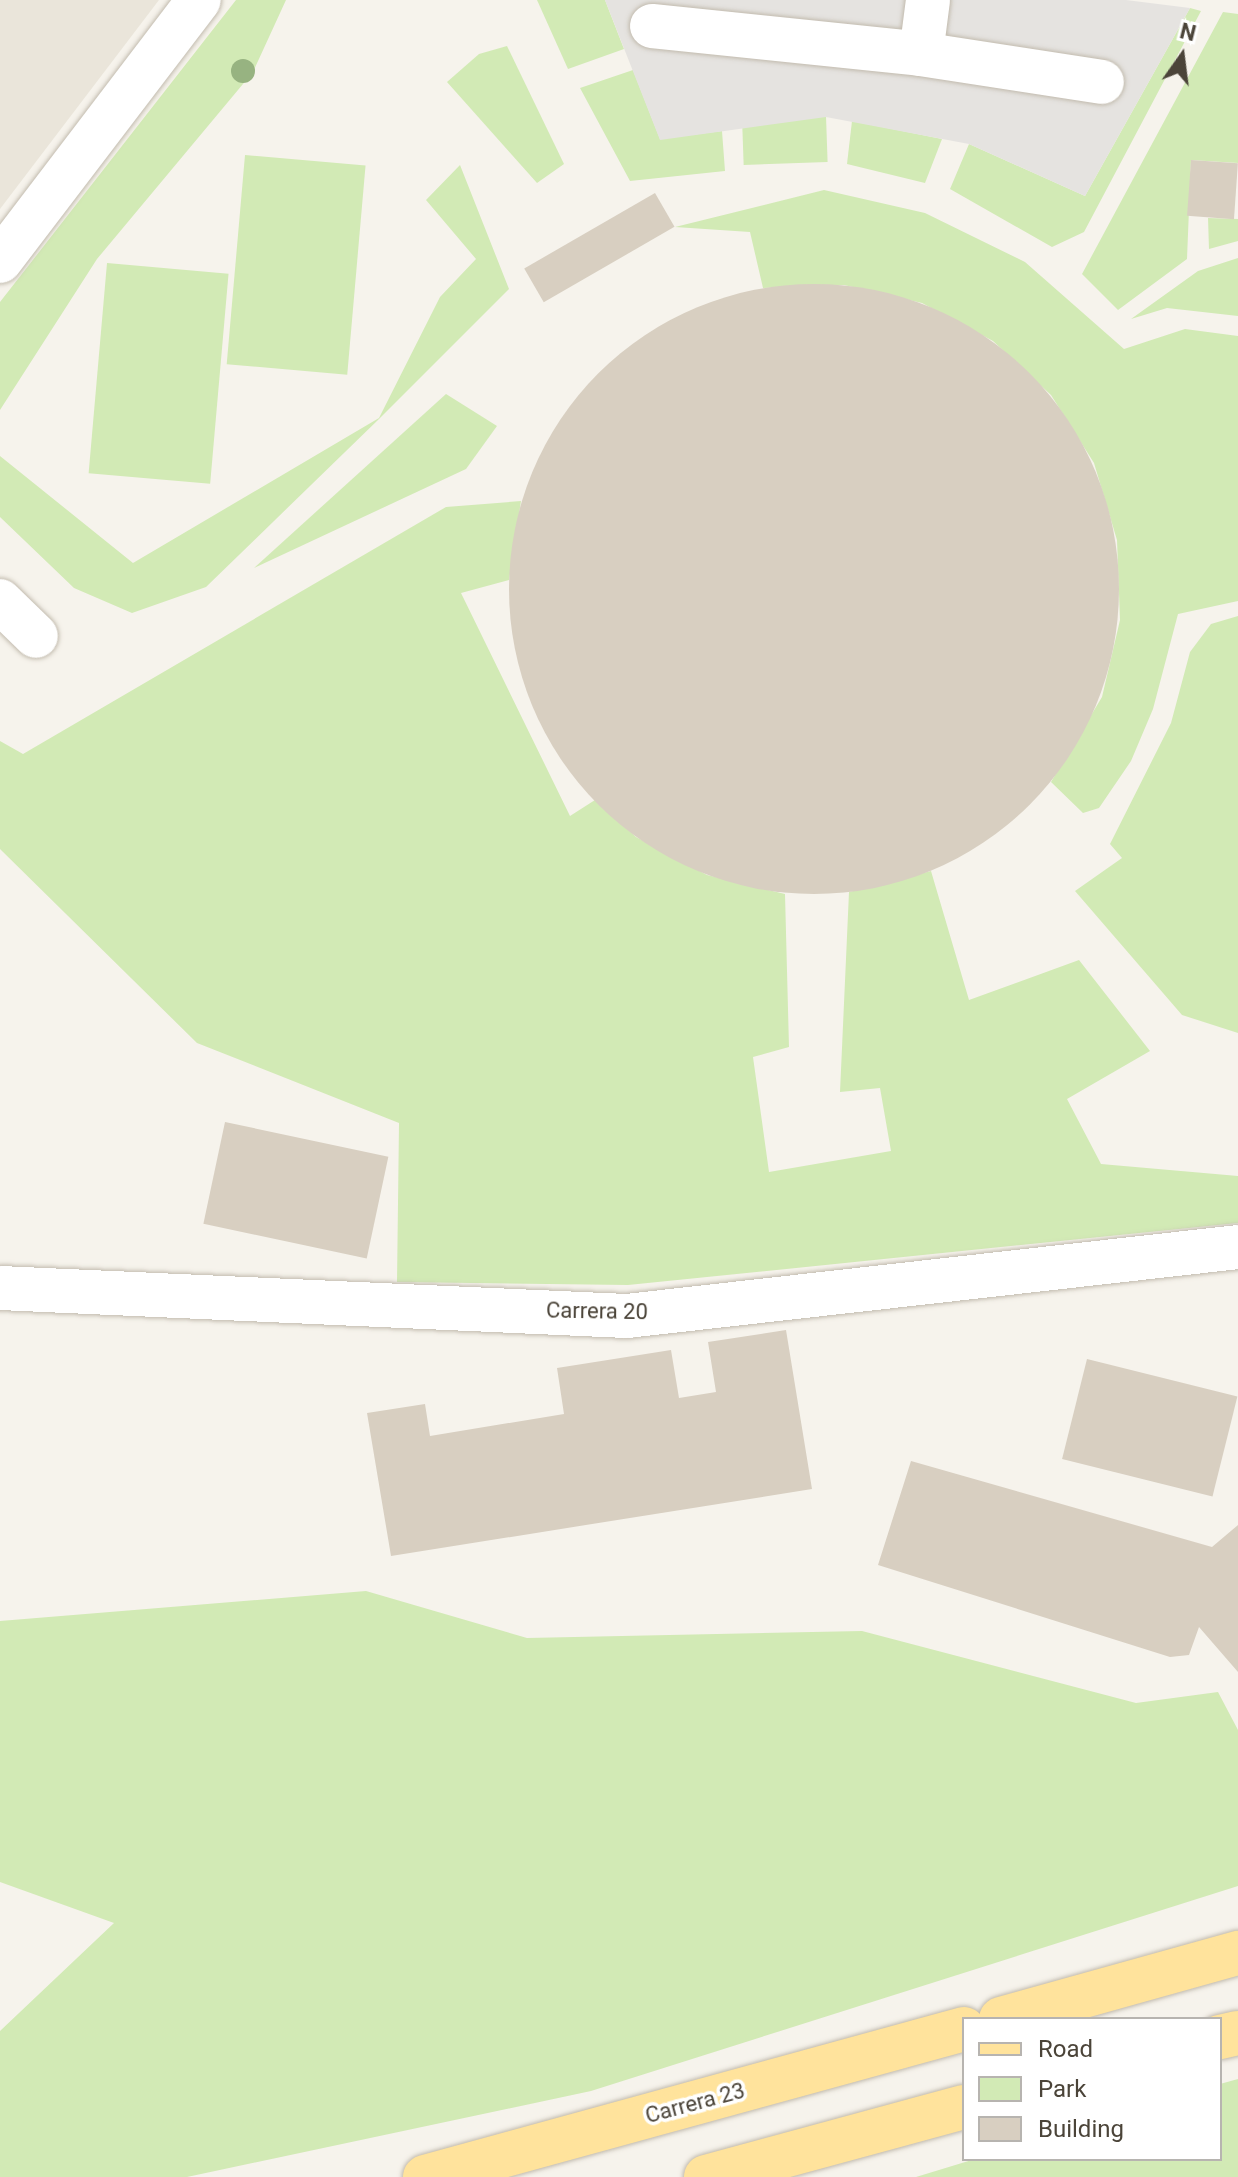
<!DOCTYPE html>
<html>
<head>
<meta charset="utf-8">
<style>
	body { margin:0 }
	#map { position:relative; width:1238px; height:2177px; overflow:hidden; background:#f6f3ec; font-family:Roboto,sans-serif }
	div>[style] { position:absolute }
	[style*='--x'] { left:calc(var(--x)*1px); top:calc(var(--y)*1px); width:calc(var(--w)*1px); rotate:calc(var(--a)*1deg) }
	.residential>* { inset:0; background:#eae5da }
	.green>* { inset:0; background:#d2eab5; transform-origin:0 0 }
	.parking>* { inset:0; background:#e5e3e0 }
	.building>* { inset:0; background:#d8cfc1; transform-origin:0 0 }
	.round { border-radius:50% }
	.roads { filter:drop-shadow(0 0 2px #c2bbae) drop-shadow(0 0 2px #c2bbae) }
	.minor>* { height:44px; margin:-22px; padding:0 22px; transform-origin:22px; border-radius:22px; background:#fff }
	.major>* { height:44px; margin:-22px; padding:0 22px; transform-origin:22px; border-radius:22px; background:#ffe39c }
	.trees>* { width:24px; height:24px; margin:-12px; border-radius:50%; background:#97b381 }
	span { translate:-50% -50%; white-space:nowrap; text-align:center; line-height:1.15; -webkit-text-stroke:7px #fff; paint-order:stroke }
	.street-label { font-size:22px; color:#4b4439 }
	.legend { position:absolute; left:962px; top:2017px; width:260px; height:144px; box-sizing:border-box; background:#fff; border:2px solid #b7b4b0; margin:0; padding:10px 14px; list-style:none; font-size:24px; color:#4b4439 }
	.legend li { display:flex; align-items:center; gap:16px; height:40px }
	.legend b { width:40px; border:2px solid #b7b4b0 }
	.north { position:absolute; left:1142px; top:16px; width:80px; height:80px; -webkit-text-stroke:6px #fff; paint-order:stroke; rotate:14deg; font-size:22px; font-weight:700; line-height:32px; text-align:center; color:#4b4439 }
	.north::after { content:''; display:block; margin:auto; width:28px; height:36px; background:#4b4439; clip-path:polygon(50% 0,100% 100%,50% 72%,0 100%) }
</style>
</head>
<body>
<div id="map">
	<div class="residential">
		<div style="clip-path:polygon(0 0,159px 0,0 209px)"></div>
	</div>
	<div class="green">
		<div style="clip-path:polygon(236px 0,286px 0,253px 72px,97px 259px,0 410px,0 302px)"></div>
		<div style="clip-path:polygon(537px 0,605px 0,624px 49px,568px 69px)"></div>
		<div style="clip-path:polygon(1190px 8px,1201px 11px,1084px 232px,1052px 247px,950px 189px,969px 144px,1085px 196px)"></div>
		<div style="clip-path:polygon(1223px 12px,1238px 14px,1238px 163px,1191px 160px,1187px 259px,1118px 310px,1082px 274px)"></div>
		<div style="clip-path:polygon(507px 46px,564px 164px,537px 183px,447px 82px,479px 54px)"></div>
		<div style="clip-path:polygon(633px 70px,660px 139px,722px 131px,725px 171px,630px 181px,580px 88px)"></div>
		<div style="left:826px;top:116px;width:46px;height:84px;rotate:88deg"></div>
		<div style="clip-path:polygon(852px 121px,942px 139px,925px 183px,847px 164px)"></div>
		<div style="left:245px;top:155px;width:121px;height:210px;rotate:5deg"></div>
		<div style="clip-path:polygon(460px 165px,509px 289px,379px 419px,206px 587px,132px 613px,74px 588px,0 517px,0 456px,133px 563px,379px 418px,440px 297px,476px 259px,426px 200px)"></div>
		<div style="clip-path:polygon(824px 190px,925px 213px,1025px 262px,1124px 349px,1185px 329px,1238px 336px,1238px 601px,1178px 614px,1153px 709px,1131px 761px,1099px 808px,1083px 813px,1051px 782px,1102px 697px,1120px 620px,1117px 540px,1094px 463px,1051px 395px,993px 341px,922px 303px,844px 285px,763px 288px,750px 232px,675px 227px)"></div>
		<div style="clip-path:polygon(1208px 218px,1238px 219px,1238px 241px,1209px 249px)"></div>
		<div style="clip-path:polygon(1238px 258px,1238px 316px,1167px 308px,1131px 319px,1198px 271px)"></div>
		<div style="left:107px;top:263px;width:122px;height:211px;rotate:5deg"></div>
		<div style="clip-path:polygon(446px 394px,497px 426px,466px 469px,254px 568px)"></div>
		<div style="clip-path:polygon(521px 501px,509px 580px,461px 593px,570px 816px,595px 800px,636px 837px,707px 875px,785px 894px,789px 1047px,753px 1057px,769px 1172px,891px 1151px,880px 1088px,840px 1092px,849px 892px,931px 871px,969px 1000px,1079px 960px,1150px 1051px,1067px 1099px,1101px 1164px,1238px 1176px,1238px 1223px,628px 1285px,397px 1282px,399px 1123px,197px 1043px,0 849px,0 741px,23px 754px,446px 507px)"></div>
		<div style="clip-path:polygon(1238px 616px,1238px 1033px,1182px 1015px,1075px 891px,1122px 858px,1110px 844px,1171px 723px,1190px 652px,1211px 624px)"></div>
		<div style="clip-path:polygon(366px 1591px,527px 1638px,862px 1631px,1136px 1703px,1218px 1692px,1238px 1730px,1238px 1886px,591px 2091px,187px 2177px,0 2177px,0 2031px,114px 1923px,0 1882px,0 1621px)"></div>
		<div style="clip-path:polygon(1238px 2079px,1238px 2177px,916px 2177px,975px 2159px,1220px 2159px,1220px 2084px)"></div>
	</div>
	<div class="parking">
		<div style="clip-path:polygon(605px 0,1126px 0,1190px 8px,1085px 196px,969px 144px,826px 117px,660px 140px)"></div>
	</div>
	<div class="building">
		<div style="left:1191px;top:160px;width:47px;height:56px;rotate:4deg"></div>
		<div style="left:655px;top:193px;width:39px;height:151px;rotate:60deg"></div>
		<div class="round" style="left:509px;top:284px;width:610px;height:610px"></div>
		<div style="left:225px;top:1122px;width:167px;height:104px;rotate:12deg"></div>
		<div style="clip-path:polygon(786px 1330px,812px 1489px,391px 1556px,367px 1413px,425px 1404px,430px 1436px,564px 1414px,557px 1368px,671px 1350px,679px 1398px,716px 1392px,708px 1342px)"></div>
		<div style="left:1087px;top:1359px;width:155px;height:103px;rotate:14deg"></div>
		<div style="clip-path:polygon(911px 1461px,1212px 1547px,1238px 1525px,1238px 1672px,1199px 1627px,1189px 1655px,1170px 1657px,878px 1565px)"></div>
	</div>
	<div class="roads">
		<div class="minor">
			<div style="--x:652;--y:26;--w:270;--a:5.9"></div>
			<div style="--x:921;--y:54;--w:54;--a:-82.6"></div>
			<div style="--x:921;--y:54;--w:183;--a:8.8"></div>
			<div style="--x:0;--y:261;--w:328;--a:-52.7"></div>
			<div style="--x:0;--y:601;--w:50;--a:44.2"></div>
			<div style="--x:0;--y:1288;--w:628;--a:2.56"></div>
			<div style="--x:627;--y:1316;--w:615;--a:-6.44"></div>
		</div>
		<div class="major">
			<div style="--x:1001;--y:2019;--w:246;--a:-15.6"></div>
			<div style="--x:1220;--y:2037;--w:18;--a:-13"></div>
			<div style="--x:425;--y:2177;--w:559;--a:-15.35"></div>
			<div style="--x:706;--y:2177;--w:267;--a:-15.2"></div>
		</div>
	</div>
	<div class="trees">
		<div style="left:243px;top:71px"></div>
	</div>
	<div class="street-label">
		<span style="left:597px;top:1311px;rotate:1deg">Carrera 20</span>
		<span style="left:695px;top:2103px;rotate:-15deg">Carrera 23</span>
	</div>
	<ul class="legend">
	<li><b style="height:10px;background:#ffe39c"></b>Road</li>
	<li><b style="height:22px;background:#d2eab5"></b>Park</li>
	<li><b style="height:22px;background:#d8cfc1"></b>Building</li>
	</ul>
	<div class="north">N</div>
</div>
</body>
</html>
